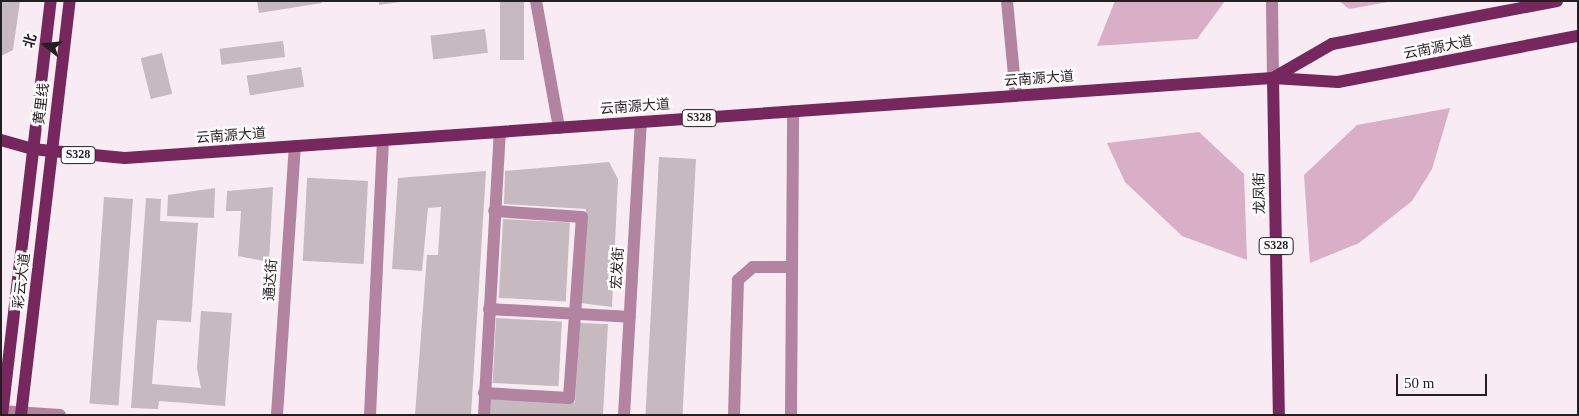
<!DOCTYPE html>
<html>
<head>
<meta charset="utf-8">
<style>
	body { margin:0 }
	#map { position:relative; width:1579px; height:416px; overflow:hidden; background:#f9ebf3; font-family:"Times New Roman","Noto Sans SC",serif }
	div>[style] { position:absolute }
	[style*='--x'] { left:calc(var(--x)*1px); top:calc(var(--y)*1px); width:calc(var(--w)*1px); rotate:calc(var(--a)*1deg) }
	.green>* { inset:0; background:#d9afc7 }
	.building>* { inset:0; background:#c6b9c0; transform-origin:0 0 }
	.minor>* { height:12px; margin:-6px; padding:0 6px; transform-origin:6px; border-radius:6px; background:#b2849f }
	.major>* { height:12px; margin:-6px; padding:0 6px; transform-origin:6px; border-radius:6px; background:#76275d }
	span { translate:-50% -50%; white-space:nowrap; text-align:center; line-height:1.15; -webkit-text-stroke:5px #fffcfd; paint-order:stroke }
	.shield-label span { padding:1px 4px; background:#fffcfd; border:1px solid; border-radius:4px; -webkit-text-stroke-width:0 }
	.shield-label { font-size:12px; color:#241f22; font-weight:700 }
	.street-label { font-size:14px; color:#241f22 }
	.frame { position:absolute; inset:0; border:2px solid #241f22; pointer-events:none }
	.north { position:absolute; left:20px; top:20px; width:50px; height:50px; -webkit-text-stroke:4px #fffcfd; paint-order:stroke; rotate:286deg; font-size:14px; font-weight:700; line-height:20px; text-align:center; color:#241f22 }
	.north::after { content:''; display:block; margin:auto; width:18px; height:22px; background:#241f22; clip-path:polygon(50% 0,100% 100%,50% 72%,0 100%) }
	.scale { position:absolute; left:1396px; top:374px; width:91px; height:22px; box-sizing:border-box; border:2px solid #241f22; border-top:0; padding-left:6px; font-size:15px; line-height:18px; white-space:nowrap; color:#241f22; -webkit-text-stroke:4px #fffcfd; paint-order:stroke }
</style>
</head>
<body>
<div id="map">
	<div class="green">
		<div style="clip-path:polygon(1115px 1px,1225px 1px,1197px 39px,1097px 46px)"></div>
		<div style="clip-path:polygon(1339px 1px,1393px 1px,1349px 9px)"></div>
		<div style="clip-path:polygon(1450px 108px,1432px 169px,1412px 201px,1359px 243px,1310px 263px,1304px 175px,1357px 125px)"></div>
		<div style="clip-path:polygon(1199px 132px,1244px 174px,1247px 260px,1182px 236px,1125px 182px,1107px 143px)"></div>
	</div>
	<div class="building">
		<div style="clip-path:polygon(1px 1px,20px 1px,13px 50px,1px 56px)"></div>
		<div style="clip-path:polygon(257px 1px,321px 1px,322px 3px,259px 13px)"></div>
		<div style="clip-path:polygon(379px 1px,400px 1px,400px 2px,379px 5px)"></div>
		<div style="left:500px;top:1px;width:24px;height:59px"></div>
		<div style="left:485px;top:29px;width:24px;height:55px;rotate:83deg"></div>
		<div style="left:283px;top:41px;width:16px;height:64px;rotate:83deg"></div>
		<div style="left:162px;top:53px;width:42px;height:22px;rotate:76deg"></div>
		<div style="left:301px;top:67px;width:20px;height:55px;rotate:81deg"></div>
		<div style="left:659px;top:157px;width:37px;height:258px;rotate:3deg"></div>
		<div style="clip-path:polygon(609px 162px,618px 179px,612px 307px,580px 303px,586px 209px,504px 204px,505px 171px)"></div>
		<div style="clip-path:polygon(486px 171px,471px 415px,415px 415px,427px 255px,438px 255px,441px 207px,428px 208px,422px 271px,392px 269px,398px 178px)"></div>
		<div style="left:368px;top:181px;width:83px;height:61px;rotate:93deg"></div>
		<div style="clip-path:polygon(273px 187px,269px 262px,238px 256px,241px 211px,226px 211px,227px 191px)"></div>
		<div style="clip-path:polygon(215px 188px,214px 218px,167px 216px,168px 195px)"></div>
		<div style="left:104px;top:197px;width:29px;height:207px;rotate:4deg"></div>
		<div style="clip-path:polygon(146px 198px,161px 199px,160px 221px,198px 223px,191px 322px,157px 320px,152px 384px,201px 388px,197px 368px,201px 311px,232px 313px,225px 406px,159px 401px,158px 409px,131px 408px)"></div>
		<div style="left:503px;top:219px;width:67px;height:79px;rotate:3deg"></div>
		<div style="left:496px;top:318px;width:66px;height:65px;rotate:3deg"></div>
		<div style="clip-path:polygon(580px 323px,608px 324px,603px 415px,489px 415px,490px 397px,575px 402px)"></div>
	</div>
	<div class="minor">
		<div style="--x:536;--y:1;--w:129;--a:79.7"></div>
		<div style="--x:1007;--y:1;--w:95;--a:84.6"></div>
		<div style="--x:1272;--y:1;--w:77;--a:89.3"></div>
		<div style="--x:489;--y:309;--w:141;--a:3.2"></div>
		<div style="--x:484;--y:393;--w:85;--a:3.4"></div>
		<div style="--x:569;--y:398;--w:181;--a:-85.9"></div>
		<div style="--x:582;--y:217;--w:88;--a:-176.1"></div>
		<div style="--x:1;--y:411;--w:59;--a:3.9"></div>
		<div style="--x:277;--y:415;--w:269;--a:-86.2"></div>
		<div style="--x:370;--y:415;--w:275;--a:-87.3"></div>
		<div style="--x:484;--y:415;--w:283;--a:-86.8"></div>
		<div style="--x:624;--y:415;--w:293;--a:-86.7"></div>
		<div style="--x:734;--y:415;--w:135;--a:-88.3"></div>
		<div style="--x:738;--y:280;--w:20;--a:-41"></div>
		<div style="--x:753;--y:267;--w:39;--a:0"></div>
		<div style="--x:791;--y:415;--w:304;--a:-89.6"></div>
	</div>
	<div class="major">
		<div style="--x:1273;--y:78;--w:337;--a:89"></div>
		<div style="--x:1273;--y:78;--w:68;--a:-30"></div>
		<div style="--x:1332;--y:44;--w:229;--a:-10.8"></div>
		<div style="--x:1;--y:140;--w:32;--a:16"></div>
		<div style="--x:32;--y:149;--w:93;--a:5.5"></div>
		<div style="--x:125;--y:158;--w:1151;--a:-3.99"></div>
		<div style="--x:1273;--y:78;--w:65;--a:3.5"></div>
		<div style="--x:1338;--y:82;--w:244;--a:-10.9"></div>
		<div style="--x:2;--y:415;--w:417;--a:-83.3"></div>
		<div style="--x:21;--y:415;--w:417;--a:-83.3"></div>
	</div>
	<div class="shield-label">
		<span style="left:699px;top:118px">S328</span>
		<span style="left:78px;top:155px">S328</span>
		<span style="left:1276px;top:246px">S328</span>
	</div>
	<div class="street-label">
		<span style="left:1438px;top:48px;rotate:-11deg">云南源大道</span>
		<span style="left:1039px;top:79px;rotate:-4deg">云南源大道</span>
		<span style="left:42px;top:104px;rotate:-83deg">黄里线</span>
		<span style="left:635px;top:107px;rotate:-4deg">云南源大道</span>
		<span style="left:231px;top:136px;rotate:-4deg">云南源大道</span>
		<span style="left:1260px;top:193px;rotate:-91deg">龙凤街</span>
		<span style="left:618px;top:268px;rotate:-87deg">宏发街</span>
		<span style="left:271px;top:280px;rotate:-86deg">通达街</span>
		<span style="left:22px;top:281px;rotate:-83deg">彩云大道</span>
	</div>
	<div class="frame"></div>
	<div class="north">北</div>
	<div class="scale">50 m</div>
</div>
</body>
</html>
